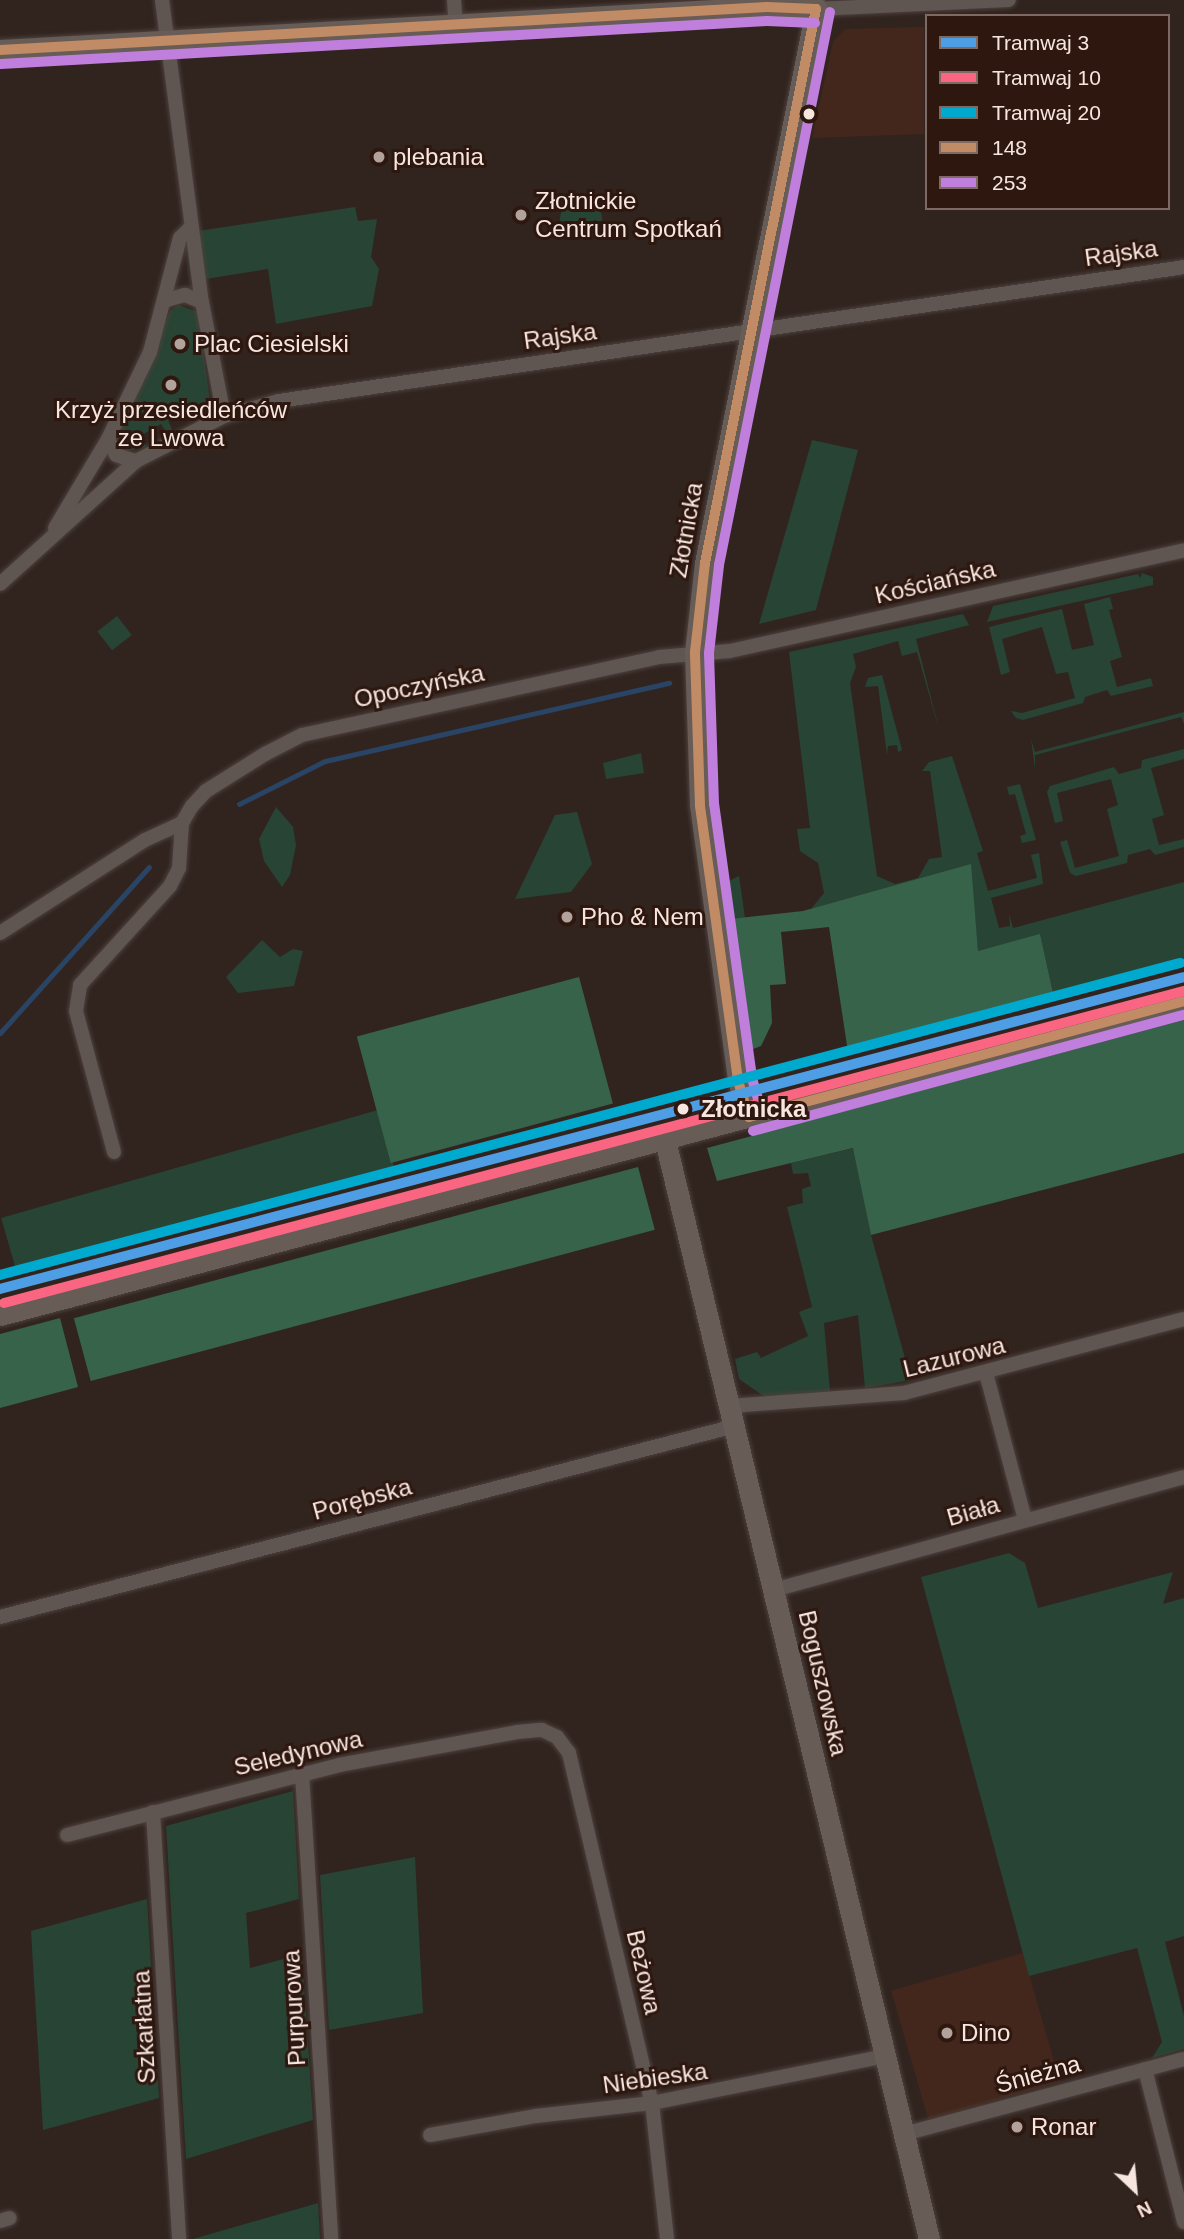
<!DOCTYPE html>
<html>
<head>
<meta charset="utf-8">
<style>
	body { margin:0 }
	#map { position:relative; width:1184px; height:2239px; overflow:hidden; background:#31241f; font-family:Arial,sans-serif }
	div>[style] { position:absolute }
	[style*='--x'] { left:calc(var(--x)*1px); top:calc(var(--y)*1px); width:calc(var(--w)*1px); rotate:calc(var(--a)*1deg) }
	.built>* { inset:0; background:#43271c; transform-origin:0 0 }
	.green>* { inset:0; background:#284434; transform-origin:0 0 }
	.round { border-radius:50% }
	.forest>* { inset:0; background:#38634b; transform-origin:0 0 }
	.stream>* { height:5px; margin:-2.5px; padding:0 2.5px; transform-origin:2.5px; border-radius:2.5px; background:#2a4465 }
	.roads { filter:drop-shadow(0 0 2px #4d413e) drop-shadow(0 0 2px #4d413e) }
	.street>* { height:14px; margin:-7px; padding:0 7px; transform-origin:7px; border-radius:7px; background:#5f5551 }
	.secondary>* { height:21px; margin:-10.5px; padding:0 10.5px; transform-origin:10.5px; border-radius:10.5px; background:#675c56 }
	.bus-1>* { height:10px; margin:-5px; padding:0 5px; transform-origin:5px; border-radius:5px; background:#c18c65 }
	.bus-2>* { height:10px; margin:-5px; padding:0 5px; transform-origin:5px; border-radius:5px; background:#c07fdc }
	.tram-1>* { height:10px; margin:-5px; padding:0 5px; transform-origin:5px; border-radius:5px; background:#4d9ee5 }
	.tram-2>* { height:10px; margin:-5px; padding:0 5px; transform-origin:5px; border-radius:5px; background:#fa6682 }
	.tram-3>* { height:10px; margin:-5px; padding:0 5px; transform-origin:5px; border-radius:5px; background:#00a9ce }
	.dots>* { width:19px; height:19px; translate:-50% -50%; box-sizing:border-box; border:4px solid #2e170e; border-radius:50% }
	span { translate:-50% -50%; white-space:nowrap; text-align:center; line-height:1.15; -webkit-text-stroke:6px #2e170e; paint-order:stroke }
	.poi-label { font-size:24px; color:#f7e6e0 }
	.left { translate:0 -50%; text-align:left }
	.street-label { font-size:24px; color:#f7e6e0 }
	.stop-label { font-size:24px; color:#f7e6e0; font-weight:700 }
	.legend { position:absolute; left:925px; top:14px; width:245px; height:196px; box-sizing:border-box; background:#2e170e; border:2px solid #7e6a62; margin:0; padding:9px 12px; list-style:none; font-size:21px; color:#f7e6e0 }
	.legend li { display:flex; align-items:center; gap:14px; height:35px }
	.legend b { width:35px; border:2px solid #7e6a62 }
	.north { position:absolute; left:1100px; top:2155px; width:70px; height:70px; -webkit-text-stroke:5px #2e170e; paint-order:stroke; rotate:154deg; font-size:19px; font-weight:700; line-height:28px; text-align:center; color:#f7e6e0 }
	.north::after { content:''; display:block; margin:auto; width:24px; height:32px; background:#f7e6e0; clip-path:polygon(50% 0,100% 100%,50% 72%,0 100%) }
</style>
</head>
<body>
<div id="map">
	<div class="built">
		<div style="clip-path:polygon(924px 27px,924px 134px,812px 138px,833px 42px,845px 29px)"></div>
		<div style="left:1023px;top:1953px;width:134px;height:137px;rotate:74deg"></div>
	</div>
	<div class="green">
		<div class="round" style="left:560px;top:198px;width:42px;height:42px"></div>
		<div style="clip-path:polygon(355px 207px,358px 221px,377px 219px,371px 257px,379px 269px,372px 306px,276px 324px,268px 269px,205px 279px,198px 231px)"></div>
		<div style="clip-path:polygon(178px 305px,198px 312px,211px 409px,197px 420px,190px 409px,168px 420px,173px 432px,168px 435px,161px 424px,140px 436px,146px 447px,127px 451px,119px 443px,118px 431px,170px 311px)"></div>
		<div style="clip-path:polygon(812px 440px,858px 450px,816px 610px,759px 624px)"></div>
		<div style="clip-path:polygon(1142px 573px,1153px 577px,1153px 585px,987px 622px,993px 606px,1138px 574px,1140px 578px)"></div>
		<div style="clip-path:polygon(1110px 597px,1113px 609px,1109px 610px,1122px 657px,1110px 661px,1117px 687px,1151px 678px,1153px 686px,1111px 696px,1107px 690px,1085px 697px,1083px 703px,1023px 720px,1016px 718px,1011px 711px,1022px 713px,1075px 698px,1068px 672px,1056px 674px,1042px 627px,1002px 639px,1010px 672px,1001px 675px,989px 627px,1062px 609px,1072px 650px,1094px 645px,1084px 604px)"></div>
		<div style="clip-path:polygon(963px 614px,969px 625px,916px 639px,940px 733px,917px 652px,902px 656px,898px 641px,853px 654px,856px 667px,850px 683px,877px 876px,895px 884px,918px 878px,929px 859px,942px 857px,930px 771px,922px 771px,929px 762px,952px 756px,983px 851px,977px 853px,988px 891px,1037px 878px,1031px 855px,1039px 853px,1043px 884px,991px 898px,999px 928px,1010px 926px,1009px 914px,1013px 928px,1184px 882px,1184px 959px,1053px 993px,1040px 935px,978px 951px,970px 865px,811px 909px,824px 893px,818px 863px,800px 851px,797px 829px,810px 828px,789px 652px)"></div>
		<div style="left:117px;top:616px;width:24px;height:25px;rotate:52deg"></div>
		<div style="clip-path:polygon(882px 675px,902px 750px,898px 752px,897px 745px,888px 746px,887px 755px,878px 686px,865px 687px,868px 678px)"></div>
		<div style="clip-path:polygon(1184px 712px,1184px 724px,1181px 717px,1035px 755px,1035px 768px,1031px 739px,1035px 752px)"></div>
		<div style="clip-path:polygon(1184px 749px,1184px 759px,1151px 768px,1164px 815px,1152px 819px,1159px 845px,1184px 839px,1184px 847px,1155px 855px,1150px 849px,1128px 855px,1127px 863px,1076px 876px,1070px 873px,1060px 842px,1067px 840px,1075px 868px,1119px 856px,1107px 809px,1118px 805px,1111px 779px,1057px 793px,1063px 821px,1055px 823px,1047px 792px,1050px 786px,1114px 767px,1119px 774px,1141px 768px,1142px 760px)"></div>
		<div style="clip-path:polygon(641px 753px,644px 773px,606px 779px,603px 763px)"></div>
		<div style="clip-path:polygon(1020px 784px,1036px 840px,1022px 843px,1020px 836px,1026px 834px,1015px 794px,1009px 795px,1007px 787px)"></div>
		<div style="clip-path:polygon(276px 807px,293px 827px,296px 845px,290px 875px,282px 887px,264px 861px,259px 839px)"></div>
		<div style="clip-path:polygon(577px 812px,592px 864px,571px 892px,515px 899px,555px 815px)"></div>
		<div style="clip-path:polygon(739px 876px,745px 918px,730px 919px,725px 883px)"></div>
		<div style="clip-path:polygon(262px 940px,280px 957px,293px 949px,303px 951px,294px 986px,238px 993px,226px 977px)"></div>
		<div style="left:378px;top:1110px;width:59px;height:392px;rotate:74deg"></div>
		<div style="clip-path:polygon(854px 1148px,871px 1235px,911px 1380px,865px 1388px,858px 1315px,824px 1323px,830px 1391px,765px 1397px,739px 1379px,735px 1359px,757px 1352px,761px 1358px,808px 1336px,799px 1312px,812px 1307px,787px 1207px,803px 1203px,802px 1189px,811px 1186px,808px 1173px,793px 1174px,791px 1163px)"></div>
		<div style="clip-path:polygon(1009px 1553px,1025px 1563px,1038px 1608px,1173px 1572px,1163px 1604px,1184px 1598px,1184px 1936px,1165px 1942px,1184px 2016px,1184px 2049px,1152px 2058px,1162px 2042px,1137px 1948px,1029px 1976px,921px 1577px)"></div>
		<div style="clip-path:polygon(293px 1791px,299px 1899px,246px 1913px,250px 1968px,302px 1954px,313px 2120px,186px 2159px,166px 1826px)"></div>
		<div style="clip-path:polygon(415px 1857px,423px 2013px,329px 2030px,320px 1875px)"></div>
		<div style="clip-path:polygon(147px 1899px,159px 2098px,43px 2130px,31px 1931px)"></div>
		<div style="clip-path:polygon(318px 2203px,320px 2239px,193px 2239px)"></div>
	</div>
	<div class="forest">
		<div style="clip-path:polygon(971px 864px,978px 951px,1040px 934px,1053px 993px,848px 1052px,829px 927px,781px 932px,786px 984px,770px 985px,772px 1023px,761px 1046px,748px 1051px,730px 919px,803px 911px)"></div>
		<div style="left:579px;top:977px;width:131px;height:230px;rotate:75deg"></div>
		<div style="clip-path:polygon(1184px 1020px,1184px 1153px,871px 1235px,853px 1148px,717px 1181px,707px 1148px)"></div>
		<div style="left:638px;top:1167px;width:65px;height:584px;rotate:75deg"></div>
		<div style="clip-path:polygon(60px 1318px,78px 1387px,0 1408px,0 1334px)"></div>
	</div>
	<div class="stream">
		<div style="--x:239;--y:804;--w:96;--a:-26.6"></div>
		<div style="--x:325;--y:761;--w:353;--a:-12.8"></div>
		<div style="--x:0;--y:1033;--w:223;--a:-48.1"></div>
	</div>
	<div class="roads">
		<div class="street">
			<div style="--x:162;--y:0;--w:305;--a:82.5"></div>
			<div style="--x:202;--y:302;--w:116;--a:79.1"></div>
			<div style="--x:454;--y:0;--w:26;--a:86"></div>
			<div style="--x:818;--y:1;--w:8;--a:104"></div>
			<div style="--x:816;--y:9;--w:193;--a:-2.7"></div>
			<div style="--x:167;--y:300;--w:19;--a:-16"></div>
			<div style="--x:185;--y:295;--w:18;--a:22"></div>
			<div style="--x:108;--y:439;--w:18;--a:63"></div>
			<div style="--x:116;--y:455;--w:21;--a:17"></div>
			<div style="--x:55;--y:528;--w:104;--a:-59.2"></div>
			<div style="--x:108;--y:439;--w:97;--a:-64.2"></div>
			<div style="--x:150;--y:352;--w:118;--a:-75.3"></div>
			<div style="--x:180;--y:238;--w:16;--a:-45"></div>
			<div style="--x:0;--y:584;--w:183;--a:-42.1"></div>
			<div style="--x:136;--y:461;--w:99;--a:-27.1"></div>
			<div style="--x:224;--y:416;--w:57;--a:-15.3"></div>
			<div style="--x:279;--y:401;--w:915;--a:-8.42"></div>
			<div style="--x:0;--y:933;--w:172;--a:-32.7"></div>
			<div style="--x:145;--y:840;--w:41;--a:-24.7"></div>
			<div style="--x:114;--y:1152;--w:146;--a:-105.1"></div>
			<div style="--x:76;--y:1011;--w:26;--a:-81"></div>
			<div style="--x:80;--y:985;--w:134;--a:-47.7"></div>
			<div style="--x:170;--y:886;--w:20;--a:-63"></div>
			<div style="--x:179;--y:868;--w:45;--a:-86.2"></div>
			<div style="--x:182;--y:823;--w:20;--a:-60"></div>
			<div style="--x:192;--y:806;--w:21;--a:-47"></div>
			<div style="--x:206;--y:791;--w:70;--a:-32.1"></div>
			<div style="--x:265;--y:754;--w:42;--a:-27.2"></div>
			<div style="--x:302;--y:735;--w:365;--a:-12.3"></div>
			<div style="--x:659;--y:657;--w:71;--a:-4.8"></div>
			<div style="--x:730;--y:651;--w:465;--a:-12.5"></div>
			<div style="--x:986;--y:1373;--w:152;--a:75.1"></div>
			<div style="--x:730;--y:1406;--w:174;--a:-4.3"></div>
			<div style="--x:904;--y:1393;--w:290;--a:-14.8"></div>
			<div style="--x:774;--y:1590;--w:425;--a:-15.4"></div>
			<div style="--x:0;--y:1617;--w:759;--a:-14.57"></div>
			<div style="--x:302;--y:1774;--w:466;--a:86.4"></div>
			<div style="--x:153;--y:1812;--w:428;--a:86.5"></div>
			<div style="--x:67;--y:1835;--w:281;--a:-14.4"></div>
			<div style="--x:339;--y:1765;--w:181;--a:-10.5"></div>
			<div style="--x:517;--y:1732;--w:25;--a:-5"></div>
			<div style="--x:542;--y:1730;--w:17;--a:25"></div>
			<div style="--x:557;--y:1737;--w:20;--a:53"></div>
			<div style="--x:569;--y:1753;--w:360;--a:76.7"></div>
			<div style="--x:652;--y:2103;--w:137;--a:83.7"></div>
			<div style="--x:1145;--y:2069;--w:158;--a:75.7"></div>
			<div style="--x:904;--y:2134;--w:290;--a:-15"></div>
			<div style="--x:430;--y:2135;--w:108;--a:-10.2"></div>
			<div style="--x:536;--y:2116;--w:117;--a:-6.4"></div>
			<div style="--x:652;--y:2103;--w:238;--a:-11.4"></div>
			<div style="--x:0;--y:2221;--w:10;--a:-17"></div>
		</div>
		<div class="secondary">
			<div style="--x:0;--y:50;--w:768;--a:-3.21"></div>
			<div style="--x:767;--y:7;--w:49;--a:2.3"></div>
			<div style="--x:816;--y:9;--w:565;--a:101.33"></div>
			<div style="--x:705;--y:563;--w:90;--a:96.4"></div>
			<div style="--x:695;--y:652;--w:153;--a:88.1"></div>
			<div style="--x:700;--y:805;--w:278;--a:82.1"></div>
			<div style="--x:738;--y:1080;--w:39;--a:73"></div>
			<div style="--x:665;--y:1140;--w:1130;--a:76.49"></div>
			<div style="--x:0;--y:1315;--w:1225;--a:-14.85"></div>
		</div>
	</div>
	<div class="bus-1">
		<div style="--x:0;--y:50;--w:768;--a:-3.21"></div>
		<div style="--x:767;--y:7;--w:49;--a:2.3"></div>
		<div style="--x:749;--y:1117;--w:39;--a:-107"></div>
		<div style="--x:738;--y:1080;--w:278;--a:-97.9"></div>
		<div style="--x:700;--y:805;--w:153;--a:-91.9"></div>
		<div style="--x:695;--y:652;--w:90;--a:-83.6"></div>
		<div style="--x:705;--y:563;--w:565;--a:-78.67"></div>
		<div style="--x:749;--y:1117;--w:450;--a:-14.9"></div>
	</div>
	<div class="bus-2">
		<div style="--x:1;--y:64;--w:767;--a:-3.21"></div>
		<div style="--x:767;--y:21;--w:48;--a:2.4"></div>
		<div style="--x:762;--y:1113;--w:37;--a:-106"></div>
		<div style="--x:752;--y:1077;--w:276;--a:-97.9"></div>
		<div style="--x:714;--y:804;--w:151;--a:-91.9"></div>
		<div style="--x:709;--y:653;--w:89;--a:-83.5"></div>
		<div style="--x:719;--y:565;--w:564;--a:-78.65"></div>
		<div style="--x:753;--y:1131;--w:446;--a:-15.1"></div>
	</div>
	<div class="tram-1">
		<div style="--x:0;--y:1289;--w:1224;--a:-14.76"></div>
	</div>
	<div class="tram-2">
		<div style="--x:4;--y:1303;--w:1221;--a:-14.81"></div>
	</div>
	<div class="tram-3">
		<div style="--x:0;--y:1275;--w:1221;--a:-14.81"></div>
	</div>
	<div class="dots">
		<div style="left:809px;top:114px;background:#f7e6e0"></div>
		<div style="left:379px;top:157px;background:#b2a29c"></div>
		<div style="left:521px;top:215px;background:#b2a29c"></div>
		<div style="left:180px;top:344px;background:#b2a29c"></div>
		<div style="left:171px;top:385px;background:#b2a29c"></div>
		<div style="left:567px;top:917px;background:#b2a29c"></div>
		<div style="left:683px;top:1109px;background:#f7e6e0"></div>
		<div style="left:947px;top:2033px;background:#b2a29c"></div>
		<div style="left:1017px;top:2127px;background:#b2a29c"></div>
	</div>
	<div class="poi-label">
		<span class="left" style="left:393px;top:157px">plebania</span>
		<span class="left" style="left:535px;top:215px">Złotnickie<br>Centrum Spotkań</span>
		<span class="left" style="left:194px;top:344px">Plac Ciesielski</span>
		<span style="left:171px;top:424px">Krzyż przesiedleńców<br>ze Lwowa</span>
		<span class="left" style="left:581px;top:917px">Pho &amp; Nem</span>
		<span class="left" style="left:961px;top:2033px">Dino</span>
		<span class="left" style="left:1031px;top:2127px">Ronar</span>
	</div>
	<div class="street-label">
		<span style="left:1121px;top:253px;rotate:-8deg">Rajska</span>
		<span style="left:560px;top:336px;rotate:-8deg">Rajska</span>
		<span style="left:686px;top:530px;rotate:-80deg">Złotnicka</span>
		<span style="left:935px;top:582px;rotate:-13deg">Kościańska</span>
		<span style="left:419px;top:686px;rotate:-12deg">Opoczyńska</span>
		<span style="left:954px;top:1357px;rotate:-14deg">Lazurowa</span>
		<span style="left:362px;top:1499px;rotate:-15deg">Porębska</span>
		<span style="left:973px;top:1511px;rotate:-16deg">Biała</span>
		<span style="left:823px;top:1683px;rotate:77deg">Boguszowska</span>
		<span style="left:298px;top:1753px;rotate:-13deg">Seledynowa</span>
		<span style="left:644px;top:1972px;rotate:77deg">Beżowa</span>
		<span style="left:294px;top:2008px;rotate:-93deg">Purpurowa</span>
		<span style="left:144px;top:2027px;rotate:-93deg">Szkarłatna</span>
		<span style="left:1038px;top:2074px;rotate:-15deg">Śnieżna</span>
		<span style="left:655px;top:2078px;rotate:-8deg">Niebieska</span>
	</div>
	<div class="stop-label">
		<span class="left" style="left:701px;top:1109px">Złotnicka</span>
	</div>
	<ul class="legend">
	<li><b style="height:9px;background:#4d9ee5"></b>Tramwaj 3</li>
	<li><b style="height:9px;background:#fa6682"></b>Tramwaj 10</li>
	<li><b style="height:9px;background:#00a9ce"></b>Tramwaj 20</li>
	<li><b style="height:9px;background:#c18c65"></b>148</li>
	<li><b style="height:9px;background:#c07fdc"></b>253</li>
	</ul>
	<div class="north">N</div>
</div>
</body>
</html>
